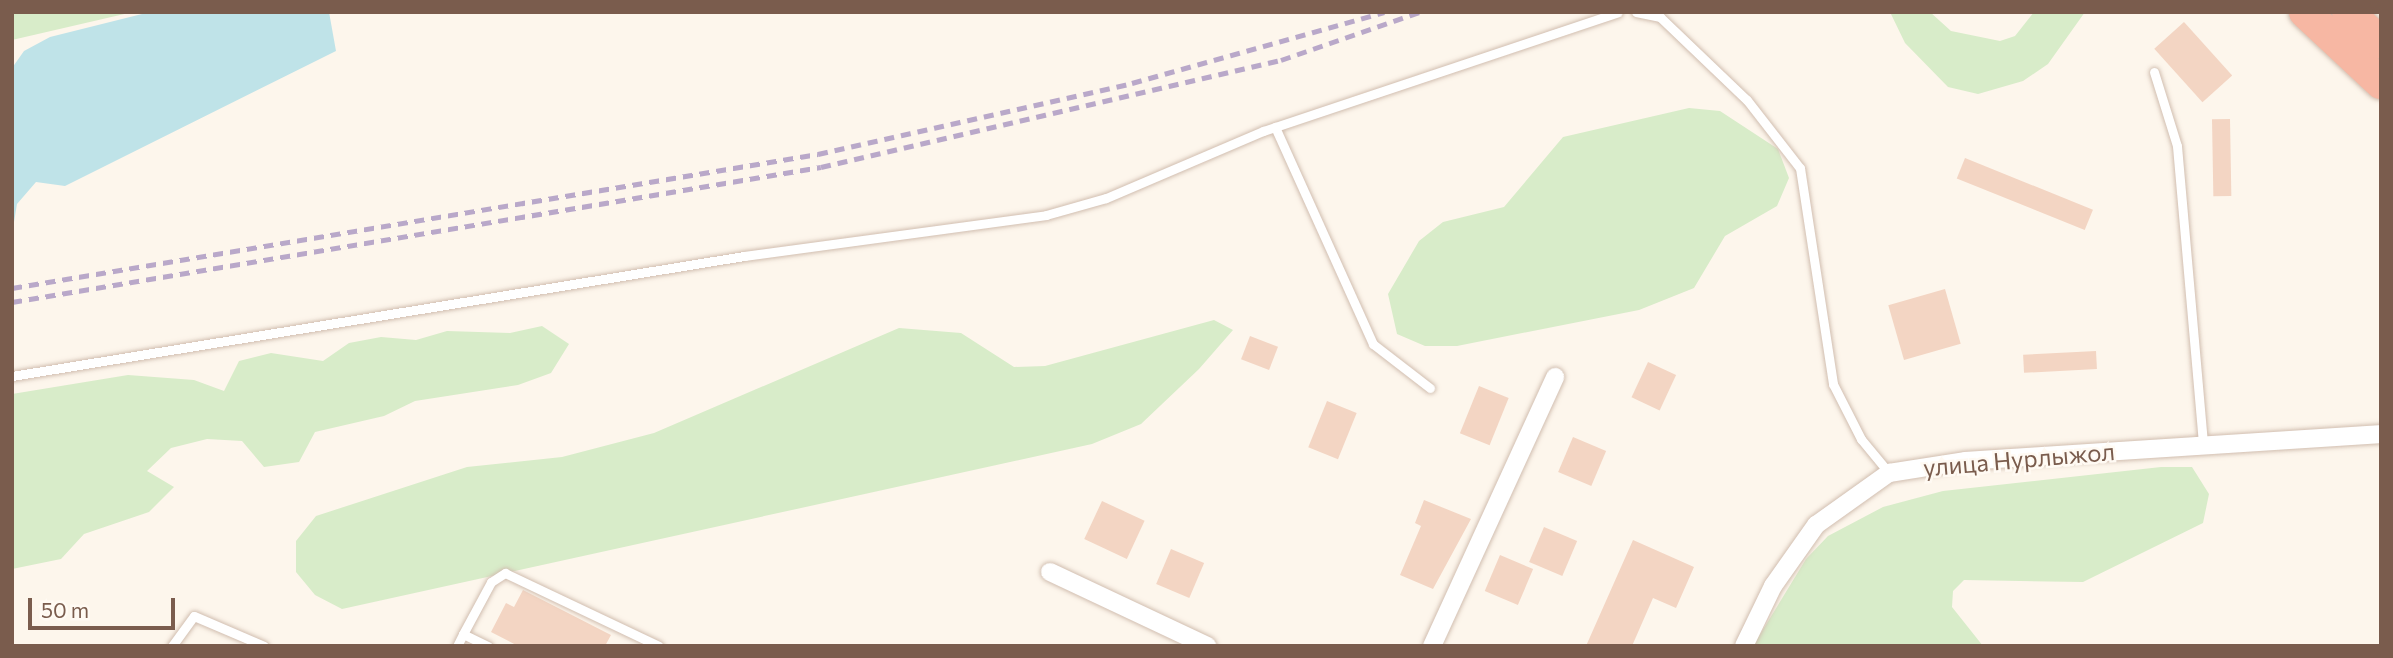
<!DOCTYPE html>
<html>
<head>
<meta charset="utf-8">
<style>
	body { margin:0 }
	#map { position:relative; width:2393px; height:658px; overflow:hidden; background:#fdf6ec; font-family:Commissioner,sans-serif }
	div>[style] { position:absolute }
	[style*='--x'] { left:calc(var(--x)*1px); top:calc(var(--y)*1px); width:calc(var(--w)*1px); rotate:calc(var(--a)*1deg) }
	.green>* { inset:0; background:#d8ecc9 }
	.water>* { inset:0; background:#bfe3e8 }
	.building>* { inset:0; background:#f3d5c3; transform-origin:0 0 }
	.roads { filter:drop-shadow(0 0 2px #d1beb0) drop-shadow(0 0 2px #d1beb0) }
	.lane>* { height:9px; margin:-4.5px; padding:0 4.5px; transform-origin:4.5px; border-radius:4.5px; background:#fff }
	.street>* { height:18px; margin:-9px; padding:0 9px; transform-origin:9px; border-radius:9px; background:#fff }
	.highway>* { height:32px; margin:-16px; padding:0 16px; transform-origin:16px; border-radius:16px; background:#f7b7a3 }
	.rail>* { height:5px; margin-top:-2.5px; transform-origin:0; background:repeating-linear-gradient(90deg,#b9a8c9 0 10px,transparent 0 17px) }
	span { translate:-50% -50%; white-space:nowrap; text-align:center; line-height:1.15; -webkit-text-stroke:5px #fffaf3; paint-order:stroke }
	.street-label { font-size:24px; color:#7a5c4d }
	.frame { position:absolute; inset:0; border:14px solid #7a5c4d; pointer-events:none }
	.scale { position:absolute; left:28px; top:598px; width:147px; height:32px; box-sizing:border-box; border:4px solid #7a5c4d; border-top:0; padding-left:9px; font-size:21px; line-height:24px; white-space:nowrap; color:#7a5c4d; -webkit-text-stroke:5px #fffaf3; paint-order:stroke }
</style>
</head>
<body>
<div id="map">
	<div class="green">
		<div style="clip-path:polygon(12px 12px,133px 12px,12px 40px)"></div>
		<div style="clip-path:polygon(1890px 12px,1930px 12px,1951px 31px,2000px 41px,2015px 36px,2034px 12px,2085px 12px,2048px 64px,2023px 81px,1978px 94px,1948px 87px,1905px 43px)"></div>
		<div style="clip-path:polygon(1689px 108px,1720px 111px,1778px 149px,1789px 178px,1777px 206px,1725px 236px,1694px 288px,1639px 310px,1457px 346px,1425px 346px,1397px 334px,1388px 294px,1419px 241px,1443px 222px,1504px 207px,1563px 137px)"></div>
		<div style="clip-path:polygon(1214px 320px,1233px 330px,1199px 369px,1141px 424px,1092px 444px,342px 609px,315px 595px,296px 572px,296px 541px,316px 516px,467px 467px,562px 457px,654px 433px,899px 328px,961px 333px,1014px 367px,1045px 366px)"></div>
		<div style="clip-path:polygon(542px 326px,569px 344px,551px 373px,518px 385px,415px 401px,384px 416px,315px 432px,299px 462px,264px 467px,242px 441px,207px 439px,171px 448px,147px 471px,174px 487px,149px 512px,84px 534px,61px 559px,12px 569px,12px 394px,128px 375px,194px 380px,224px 391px,239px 361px,271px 353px,323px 361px,349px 343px,381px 337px,416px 340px,447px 331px,510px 333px)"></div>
		<div style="clip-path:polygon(2161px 467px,2192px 467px,2209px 494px,2203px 523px,2083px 582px,1964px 580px,1953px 591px,1952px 607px,1983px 646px,1753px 646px,1806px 559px,1828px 536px,1883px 507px,1943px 491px)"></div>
	</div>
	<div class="water">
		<div style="clip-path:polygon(150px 12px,329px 12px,336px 51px,65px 186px,36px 182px,17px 204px,12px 234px,12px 68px,24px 51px,50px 37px)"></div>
	</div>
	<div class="building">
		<div style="left:2184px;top:22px;width:72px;height:40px;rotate:48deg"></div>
		<div style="left:2230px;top:119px;width:77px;height:18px;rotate:89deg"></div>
		<div style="left:1965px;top:158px;width:138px;height:22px;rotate:22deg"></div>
		<div style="left:1945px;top:289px;width:57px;height:59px;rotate:74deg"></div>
		<div style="left:1250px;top:336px;width:30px;height:25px;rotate:21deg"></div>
		<div style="left:2096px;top:351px;width:18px;height:73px;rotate:87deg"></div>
		<div style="left:1648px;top:362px;width:31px;height:39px;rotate:25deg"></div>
		<div style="left:1479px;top:386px;width:32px;height:51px;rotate:22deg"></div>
		<div style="left:1327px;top:401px;width:32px;height:50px;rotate:22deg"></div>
		<div style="left:1573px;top:437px;width:36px;height:38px;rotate:23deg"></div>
		<div style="clip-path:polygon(1424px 500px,1471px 519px,1433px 589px,1400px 575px,1421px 526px,1415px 523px)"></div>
		<div style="left:1102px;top:501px;width:47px;height:42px;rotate:25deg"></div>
		<div style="left:1544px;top:527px;width:36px;height:38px;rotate:23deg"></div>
		<div style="clip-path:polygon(1633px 540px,1694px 567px,1676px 608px,1653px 598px,1632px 646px,1586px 646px)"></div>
		<div style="left:1171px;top:549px;width:36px;height:38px;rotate:23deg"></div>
		<div style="left:1500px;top:555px;width:36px;height:39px;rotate:23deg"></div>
		<div style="clip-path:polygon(523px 590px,611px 635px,605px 646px,518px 646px,491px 632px,506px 603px,514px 607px)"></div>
	</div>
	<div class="roads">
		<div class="lane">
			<div style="--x:1636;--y:12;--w:25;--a:12"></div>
			<div style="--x:1660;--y:17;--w:120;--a:43.7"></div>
			<div style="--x:1747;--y:100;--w:86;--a:52.1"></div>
			<div style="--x:1800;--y:168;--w:219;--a:81.3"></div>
			<div style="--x:1833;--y:384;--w:62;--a:63"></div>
			<div style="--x:1861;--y:439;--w:44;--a:50.5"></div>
			<div style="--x:2154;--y:72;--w:77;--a:72.7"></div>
			<div style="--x:2177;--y:146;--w:298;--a:85"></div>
			<div style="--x:1275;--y:127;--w:238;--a:65.7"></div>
			<div style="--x:1373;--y:344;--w:72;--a:37.7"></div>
			<div style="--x:12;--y:376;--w:742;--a:-9.31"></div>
			<div style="--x:744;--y:256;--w:305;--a:-7.7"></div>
			<div style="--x:1046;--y:215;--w:62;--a:-15.8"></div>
			<div style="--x:1106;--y:198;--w:171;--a:-23.1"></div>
			<div style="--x:1263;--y:131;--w:374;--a:-18.5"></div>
			<div style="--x:463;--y:634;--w:59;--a:-61.7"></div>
			<div style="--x:491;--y:582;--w:17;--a:-33"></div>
			<div style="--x:505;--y:573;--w:170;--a:25.4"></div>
			<div style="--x:172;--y:646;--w:37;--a:-54"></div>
			<div style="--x:194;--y:616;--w:76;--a:23.2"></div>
			<div style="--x:457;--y:646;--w:13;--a:-63"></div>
			<div style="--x:463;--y:634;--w:28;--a:26"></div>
		</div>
		<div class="street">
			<div style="--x:1050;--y:572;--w:174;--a:25.2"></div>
			<div style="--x:1432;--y:646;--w:296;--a:-65.4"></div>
			<div style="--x:1744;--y:646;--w:67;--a:-64.2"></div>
			<div style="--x:1773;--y:586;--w:75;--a:-54.8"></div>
			<div style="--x:1816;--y:525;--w:90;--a:-35.5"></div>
			<div style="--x:1889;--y:473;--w:78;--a:-8.9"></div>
			<div style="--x:1966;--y:461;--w:416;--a:-3.7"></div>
		</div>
		<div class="highway">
			<div style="--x:2305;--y:12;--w:104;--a:43.1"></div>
			<div style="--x:2348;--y:12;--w:45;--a:43.2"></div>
		</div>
	</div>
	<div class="rail">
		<div style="--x:12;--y:288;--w:817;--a:-9.44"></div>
		<div style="--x:818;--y:154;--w:322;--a:-12.7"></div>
		<div style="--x:1132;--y:83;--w:262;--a:-15.7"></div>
		<div style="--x:12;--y:302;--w:820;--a:-9.47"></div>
		<div style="--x:821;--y:167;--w:472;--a:-13.1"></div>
		<div style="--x:1281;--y:60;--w:147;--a:-19.1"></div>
	</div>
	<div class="street-label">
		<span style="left:2019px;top:459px;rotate:-5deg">улица Нурлыжол</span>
	</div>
	<div class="frame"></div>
	<div class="scale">50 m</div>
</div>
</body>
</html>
